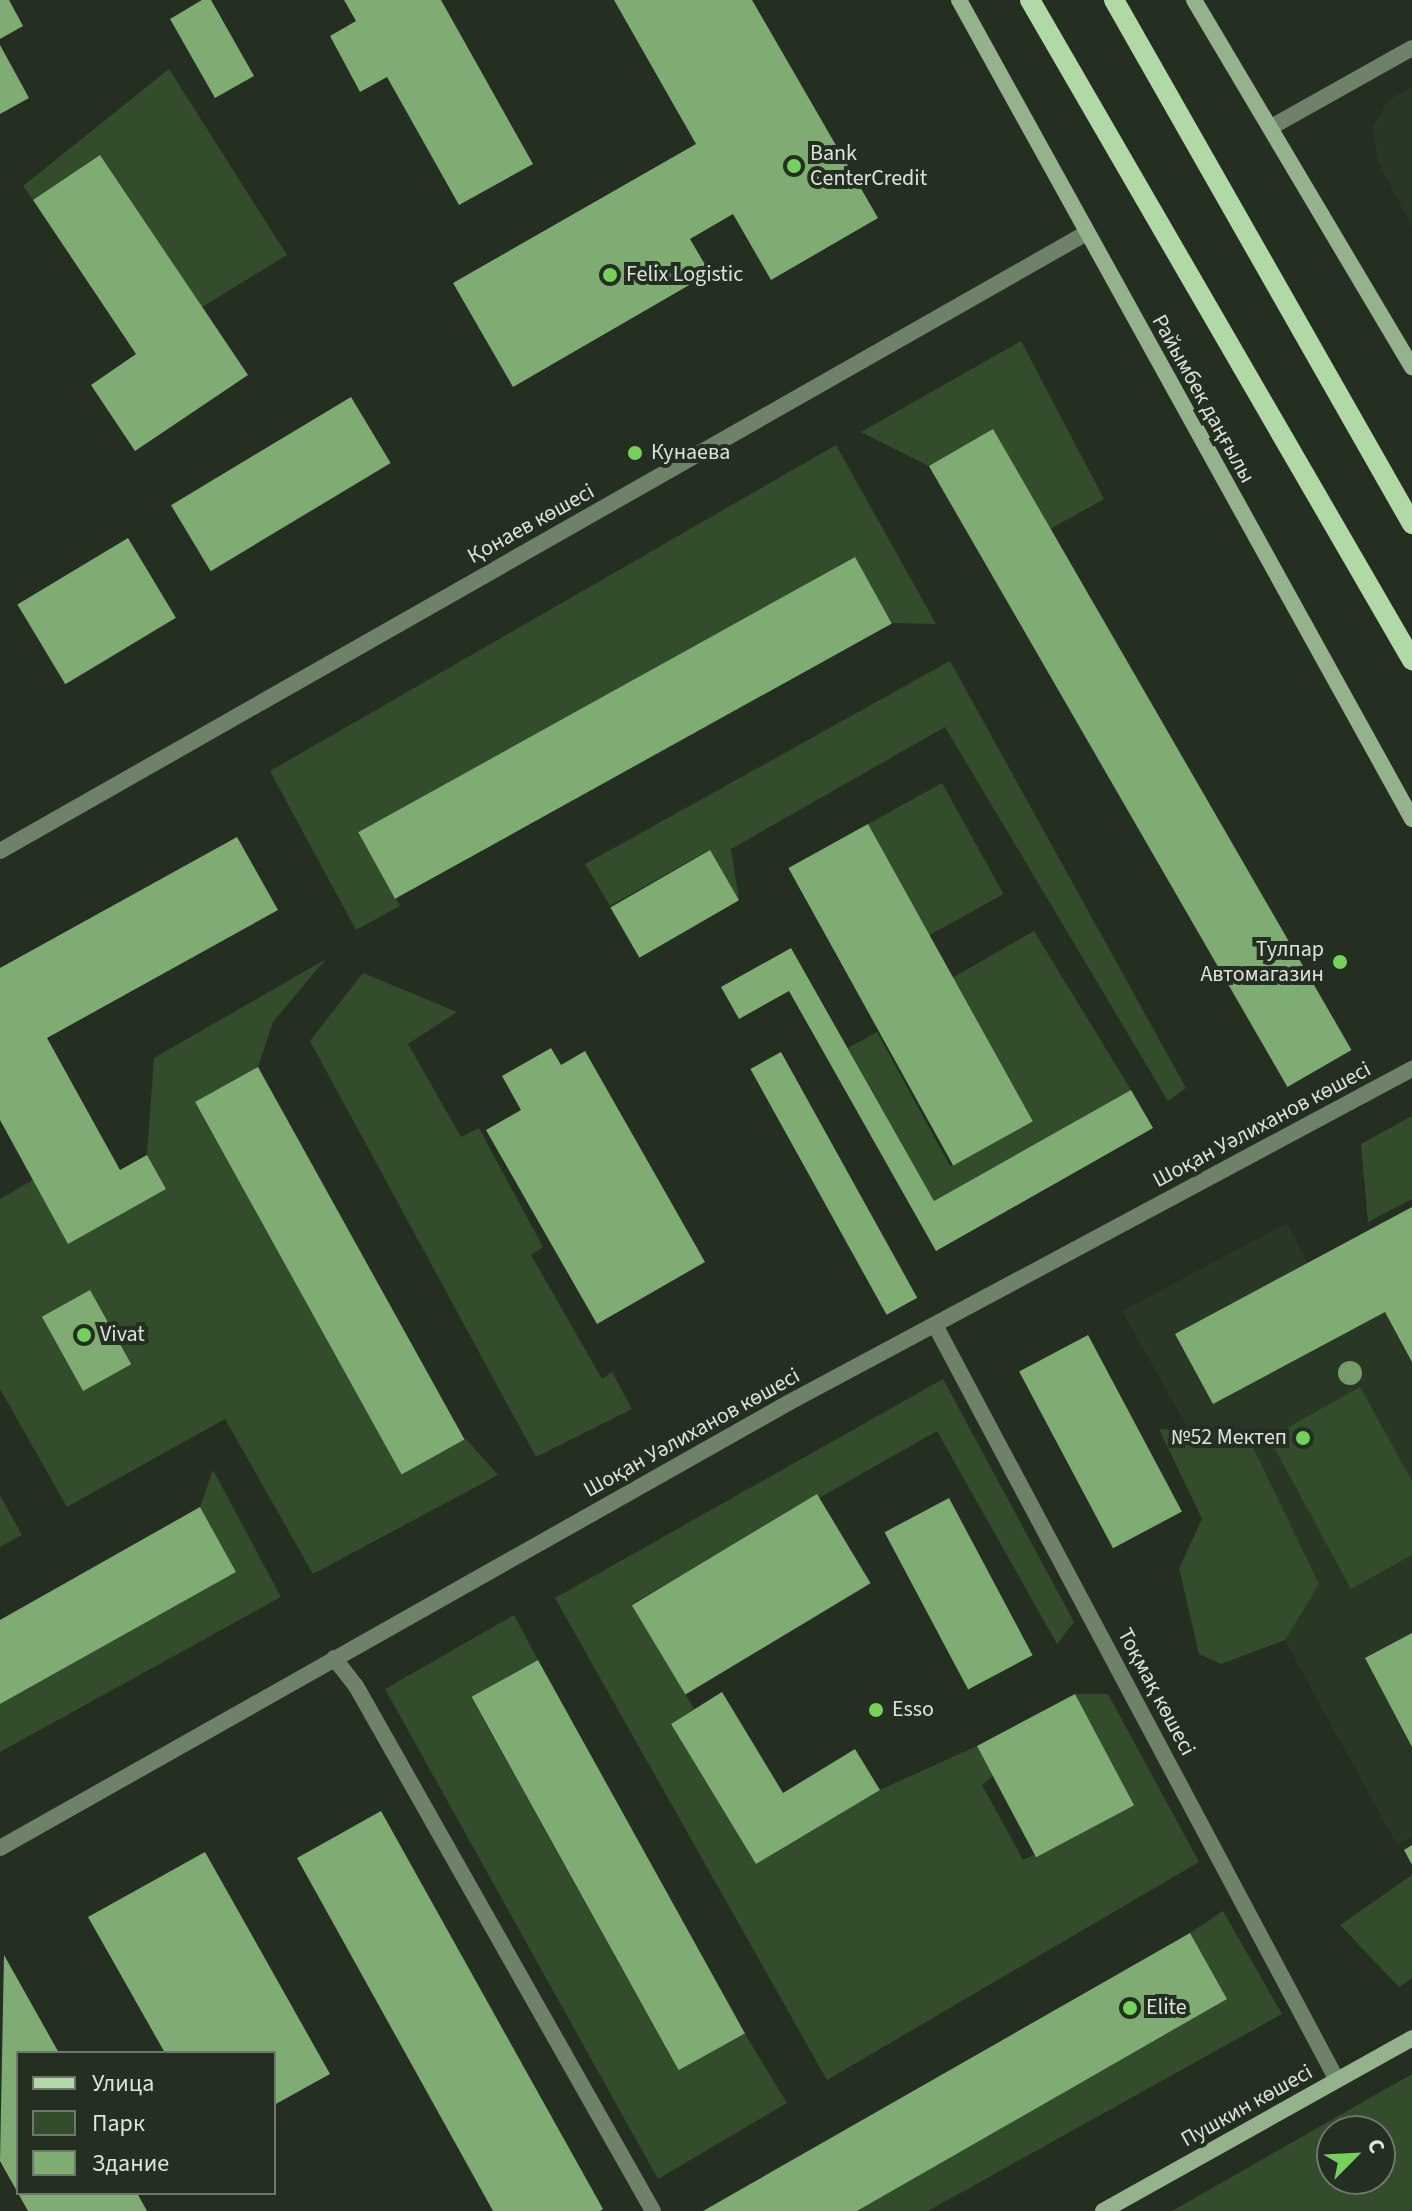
<!DOCTYPE html>
<html>
<head>
<meta charset="utf-8">
<style>
	body { margin:0 }
	#map { position:relative; width:1412px; height:2211px; overflow:hidden; background:#242f21; font-family:"Source Sans 3",sans-serif }
	div>[style] { position:absolute }
	[style*='--x'] { left:calc(var(--x)*1px); top:calc(var(--y)*1px); width:calc(var(--w)*1px); rotate:calc(var(--a)*1deg) }
	.built>* { inset:0; background:#283825 }
	.green>* { inset:0; background:#334c2c; transform-origin:0 0 }
	.building>* { inset:0; background:#7eac72; transform-origin:0 0 }
	.lane>* { height:16px; margin:-8px; padding:0 8px; transform-origin:8px; border-radius:8px; background:#6e826a }
	.street>* { height:16px; margin:-8px; padding:0 8px; transform-origin:8px; border-radius:8px; background:#6e826a }
	.secondary>* { height:16px; margin:-8px; padding:0 8px; transform-origin:8px; border-radius:8px; background:#94b38c }
	.primary>* { height:20px; margin:-10px; padding:0 10px; transform-origin:10px; border-radius:10px; background:#b0d9a6 }
	.trees>* { width:24px; height:24px; margin:-12px; border-radius:50%; background:#749d6a }
	.dots>* { width:22px; height:22px; translate:-50% -50%; box-sizing:border-box; border:4px solid #242f21; border-radius:50% }
	span { translate:-50% -50%; white-space:nowrap; text-align:center; line-height:1.15; -webkit-text-stroke:8px #242f21; paint-order:stroke }
	.poi-label { font-size:22px; color:#dce3da }
	.left { translate:0 -50%; text-align:left }
	.right { translate:-100% -50%; text-align:right }
	.street-label { font-size:22px; color:#dce3da }
	.legend { position:absolute; left:16px; top:2051px; width:260px; height:144px; box-sizing:border-box; background:#242f21; border:2px solid #6e776b; margin:0; padding:10px 14px; list-style:none; font-size:24px; color:#dce3da }
	.legend li { display:flex; align-items:center; gap:16px; height:40px }
	.legend b { width:40px; border:2px solid #6e776b }
	.north { position:absolute; left:1316px; top:2115px; width:80px; height:80px; box-sizing:border-box; background:#242f21; border:2px solid #6e776b; border-radius:50%; rotate:66deg; font-size:22px; font-weight:700; line-height:32px; text-align:center; color:#dce3da }
	.north::after { content:''; display:block; margin:auto; width:28px; height:36px; background:#74d25c; clip-path:polygon(50% 0,100% 100%,50% 72%,0 100%) }
</style>
</head>
<body>
<div id="map">
	<div class="built">
		<div style="clip-path:polygon(1412px 87px,1412px 227px,1379px 164px,1372px 129px,1388px 100px)"></div>
		<div style="clip-path:polygon(1412px 1207px,1412px 1837px,1397px 1845px,1249px 1575px,1265px 1565px,1122px 1311px,1287px 1223px,1307px 1263px)"></div>
	</div>
	<div class="green">
		<div style="clip-path:polygon(169px 69px,287px 255px,202px 307px,100px 155px,33px 200px,23px 186px)"></div>
		<div style="clip-path:polygon(1021px 341px,1104px 499px,1050px 529px,993px 430px,929px 466px,861px 432px)"></div>
		<div style="clip-path:polygon(836px 445px,936px 624px,892px 623px,854px 557px,362px 839px,400px 906px,356px 930px,270px 771px)"></div>
		<div style="clip-path:polygon(950px 661px,1186px 1088px,1168px 1101px,945px 727px,731px 849px,739px 900px,709px 850px,610px 906px,585px 864px)"></div>
		<div style="left:942px;top:783px;width:127px;height:85px;rotate:61deg"></div>
		<div style="clip-path:polygon(1034px 931px,1131px 1090px,934px 1201px,848px 1048px,877px 1032px,950px 1166px,1030px 1122px,952px 978px)"></div>
		<div style="clip-path:polygon(326px 959px,273px 1022px,258px 1067px,195px 1103px,402px 1474px,466px 1439px,498px 1475px,313px 1574px,225px 1419px,67px 1507px,0 1389px,0 1199px,33px 1180px,68px 1243px,166px 1189px,147px 1155px,154px 1058px)"></div>
		<div style="clip-path:polygon(363px 973px,457px 1012px,408px 1044px,461px 1137px,479px 1128px,543px 1247px,531px 1255px,602px 1379px,612px 1372px,632px 1409px,536px 1457px,310px 1041px)"></div>
		<div style="clip-path:polygon(1412px 1116px,1412px 1199px,1368px 1222px,1361px 1144px)"></div>
		<div style="clip-path:polygon(943px 1379px,1074px 1622px,1057px 1644px,937px 1431px,632px 1604px,694px 1709px,671px 1724px,756px 1864px,880px 1790px,977px 1746px,993px 1776px,982px 1785px,1023px 1860px,1134px 1805px,1075px 1694px,1108px 1694px,1199px 1862px,827px 2080px,555px 1598px)"></div>
		<div style="clip-path:polygon(1360px 1387px,1412px 1481px,1412px 1555px,1351px 1589px,1269px 1438px)"></div>
		<div style="clip-path:polygon(1159px 1429px,1246px 1433px,1319px 1584px,1285px 1640px,1221px 1664px,1199px 1654px,1179px 1568px,1202px 1519px)"></div>
		<div style="clip-path:polygon(213px 1470px,281px 1597px,0 1752px,0 1704px,236px 1572px,200px 1507px)"></div>
		<div style="clip-path:polygon(0 1495px,22px 1535px,0 1547px)"></div>
		<div style="clip-path:polygon(514px 1615px,538px 1660px,471px 1697px,678px 2070px,745px 2034px,787px 2103px,658px 2179px,385px 1689px)"></div>
		<div style="clip-path:polygon(1412px 1875px,1412px 1978px,1399px 1987px,1340px 1925px)"></div>
		<div style="clip-path:polygon(1223px 1911px,1282px 2014px,928px 2211px,857px 2211px,1227px 1999px,1190px 1933px)"></div>
		<div style="clip-path:polygon(evenodd,1412px 2074px,1412px 2211px,1172px 2211px,1412px 2074px,1332px 2131px,1380px 2131px,1380px 2179px,1332px 2179px,1332px 2131px)"></div>
	</div>
	<div class="building">
		<div style="clip-path:polygon(0 0,9px 0,23px 26px,0 39px)"></div>
		<div style="clip-path:polygon(202px 0,211px 0,254px 76px,215px 98px,170px 19px)"></div>
		<div style="clip-path:polygon(344px 0,441px 0,533px 164px,459px 205px,387px 77px,360px 92px,330px 36px,356px 21px)"></div>
		<div style="clip-path:polygon(614px 0,752px 0,878px 218px,771px 280px,733px 214px,690px 239px,710px 273px,513px 387px,453px 283px,696px 144px)"></div>
		<div style="clip-path:polygon(0 45px,29px 98px,0 114px)"></div>
		<div style="clip-path:polygon(100px 155px,248px 375px,135px 451px,91px 385px,136px 354px,33px 200px)"></div>
		<div style="left:351px;top:397px;width:77px;height:210px;rotate:59deg"></div>
		<div style="left:993px;top:429px;width:717px;height:74px;rotate:60deg"></div>
		<div style="left:128px;top:538px;width:93px;height:129px;rotate:59deg"></div>
		<div style="left:855px;top:557px;width:76px;height:568px;rotate:61deg"></div>
		<div style="left:868px;top:824px;width:340px;height:91px;rotate:61deg"></div>
		<div style="clip-path:polygon(237px 837px,278px 910px,47px 1038px,120px 1170px,147px 1155px,166px 1189px,68px 1244px,0 1120px,0 968px)"></div>
		<div style="left:710px;top:850px;width:58px;height:115px;rotate:60deg"></div>
		<div style="clip-path:polygon(791px 948px,934px 1201px,1131px 1090px,1153px 1128px,936px 1251px,789px 991px,739px 1019px,721px 987px)"></div>
		<div style="clip-path:polygon(551px 1048px,561px 1065px,585px 1051px,705px 1262px,597px 1324px,486px 1130px,521px 1110px,502px 1076px)"></div>
		<div style="left:781px;top:1052px;width:281px;height:35px;rotate:61deg"></div>
		<div style="left:258px;top:1067px;width:426px;height:72px;rotate:61deg"></div>
		<div style="clip-path:polygon(1412px 1207px,1412px 1362px,1385px 1312px,1213px 1404px,1175px 1334px)"></div>
		<div style="left:90px;top:1290px;width:85px;height:55px;rotate:61deg"></div>
		<div style="left:1088px;top:1335px;width:200px;height:78px;rotate:62deg"></div>
		<div style="left:817px;top:1494px;width:104px;height:216px;rotate:59deg"></div>
		<div style="left:949px;top:1498px;width:178px;height:73px;rotate:62deg"></div>
		<div style="clip-path:polygon(200px 1507px,236px 1572px,0 1704px,0 1620px)"></div>
		<div style="clip-path:polygon(1412px 1633px,1412px 1747px,1365px 1658px)"></div>
		<div style="left:538px;top:1660px;width:427px;height:76px;rotate:61deg"></div>
		<div style="clip-path:polygon(722px 1692px,783px 1793px,855px 1749px,880px 1790px,756px 1864px,671px 1724px)"></div>
		<div style="left:1075px;top:1694px;width:126px;height:111px;rotate:62deg"></div>
		<div style="clip-path:polygon(381px 1811px,603px 2209px,600px 2211px,493px 2211px,297px 1858px)"></div>
		<div style="clip-path:polygon(1412px 1845px,1412px 1865px,1404px 1850px)"></div>
		<div style="clip-path:polygon(205px 1852px,330px 2074px,274px 2105px,274px 2053px,165px 2053px,88px 1917px)"></div>
		<div style="clip-path:polygon(1190px 1933px,1227px 1999px,857px 2211px,703px 2211px)"></div>
		<div style="clip-path:polygon(4px 1955px,59px 2053px,18px 2053px,18px 2193px,137px 2193px,147px 2211px,28px 2211px,0 2161px)"></div>
	</div>
	<div class="lane">
		<div style="--x:334;--y:1658;--w:36;--a:52"></div>
		<div style="--x:356;--y:1686;--w:603;--a:60.5"></div>
	</div>
	<div class="street">
		<div style="--x:1273;--y:126;--w:159;--a:-29.3"></div>
		<div style="--x:0;--y:851;--w:1246;--a:-29.63"></div>
		<div style="--x:935;--y:1325;--w:855;--a:61.97"></div>
		<div style="--x:0;--y:1848;--w:905;--a:-29.45"></div>
		<div style="--x:788;--y:1403;--w:708;--a:-28.16"></div>
	</div>
	<div class="secondary">
		<div style="--x:959;--y:0;--w:936;--a:61.05"></div>
		<div style="--x:1194;--y:0;--w:427;--a:59.3"></div>
		<div style="--x:1103;--y:2211;--w:354;--a:-29.2"></div>
	</div>
	<div class="primary">
		<div style="--x:1030;--y:0;--w:763;--a:59.94"></div>
		<div style="--x:1114;--y:0;--w:603;--a:60.37"></div>
	</div>
	<div class="trees">
		<div style="left:1350px;top:1373px"></div>
	</div>
	<div class="dots">
		<div style="left:794px;top:166px;background:#74d25c"></div>
		<div style="left:610px;top:275px;background:#74d25c"></div>
		<div style="left:635px;top:453px;background:#74d25c"></div>
		<div style="left:1340px;top:962px;background:#74d25c"></div>
		<div style="left:84px;top:1335px;background:#74d25c"></div>
		<div style="left:1303px;top:1438px;background:#74d25c"></div>
		<div style="left:876px;top:1710px;background:#74d25c"></div>
		<div style="left:1130px;top:2008px;background:#74d25c"></div>
	</div>
	<div class="poi-label">
		<span class="left" style="left:810px;top:166px">Bank<br>CenterCredit</span>
		<span class="left" style="left:626px;top:275px">Felix Logistic</span>
		<span class="left" style="left:651px;top:453px">Кунаева</span>
		<span class="right" style="left:1324px;top:962px">Тулпар<br>Автомагазин</span>
		<span class="left" style="left:100px;top:1335px">Vivat</span>
		<span class="right" style="left:1287px;top:1438px">№52 Мектеп</span>
		<span class="left" style="left:892px;top:1710px">Esso</span>
		<span class="left" style="left:1146px;top:2008px">Elite</span>
	</div>
	<div class="street-label">
		<span style="left:1203px;top:399px;rotate:61deg">Райымбек даңғылы</span>
		<span style="left:531px;top:524px;rotate:-29deg">Қонаев көшесі</span>
		<span style="left:1262px;top:1125px;rotate:-28deg">Шоқан Уәлиханов көшесі</span>
		<span style="left:692px;top:1433px;rotate:-29deg">Шоқан Уәлиханов көшесі</span>
		<span style="left:1156px;top:1692px;rotate:62deg">Тоқмақ көшесі</span>
		<span style="left:1247px;top:2106px;rotate:-29deg">Пушкин көшесі</span>
	</div>
	<ul class="legend">
	<li><b style="height:10px;background:#b0d9a6"></b>Улица</li>
	<li><b style="height:22px;background:#334c2c"></b>Парк</li>
	<li><b style="height:22px;background:#7eac72"></b>Здание</li>
	</ul>
	<div class="north">С</div>
</div>
</body>
</html>
